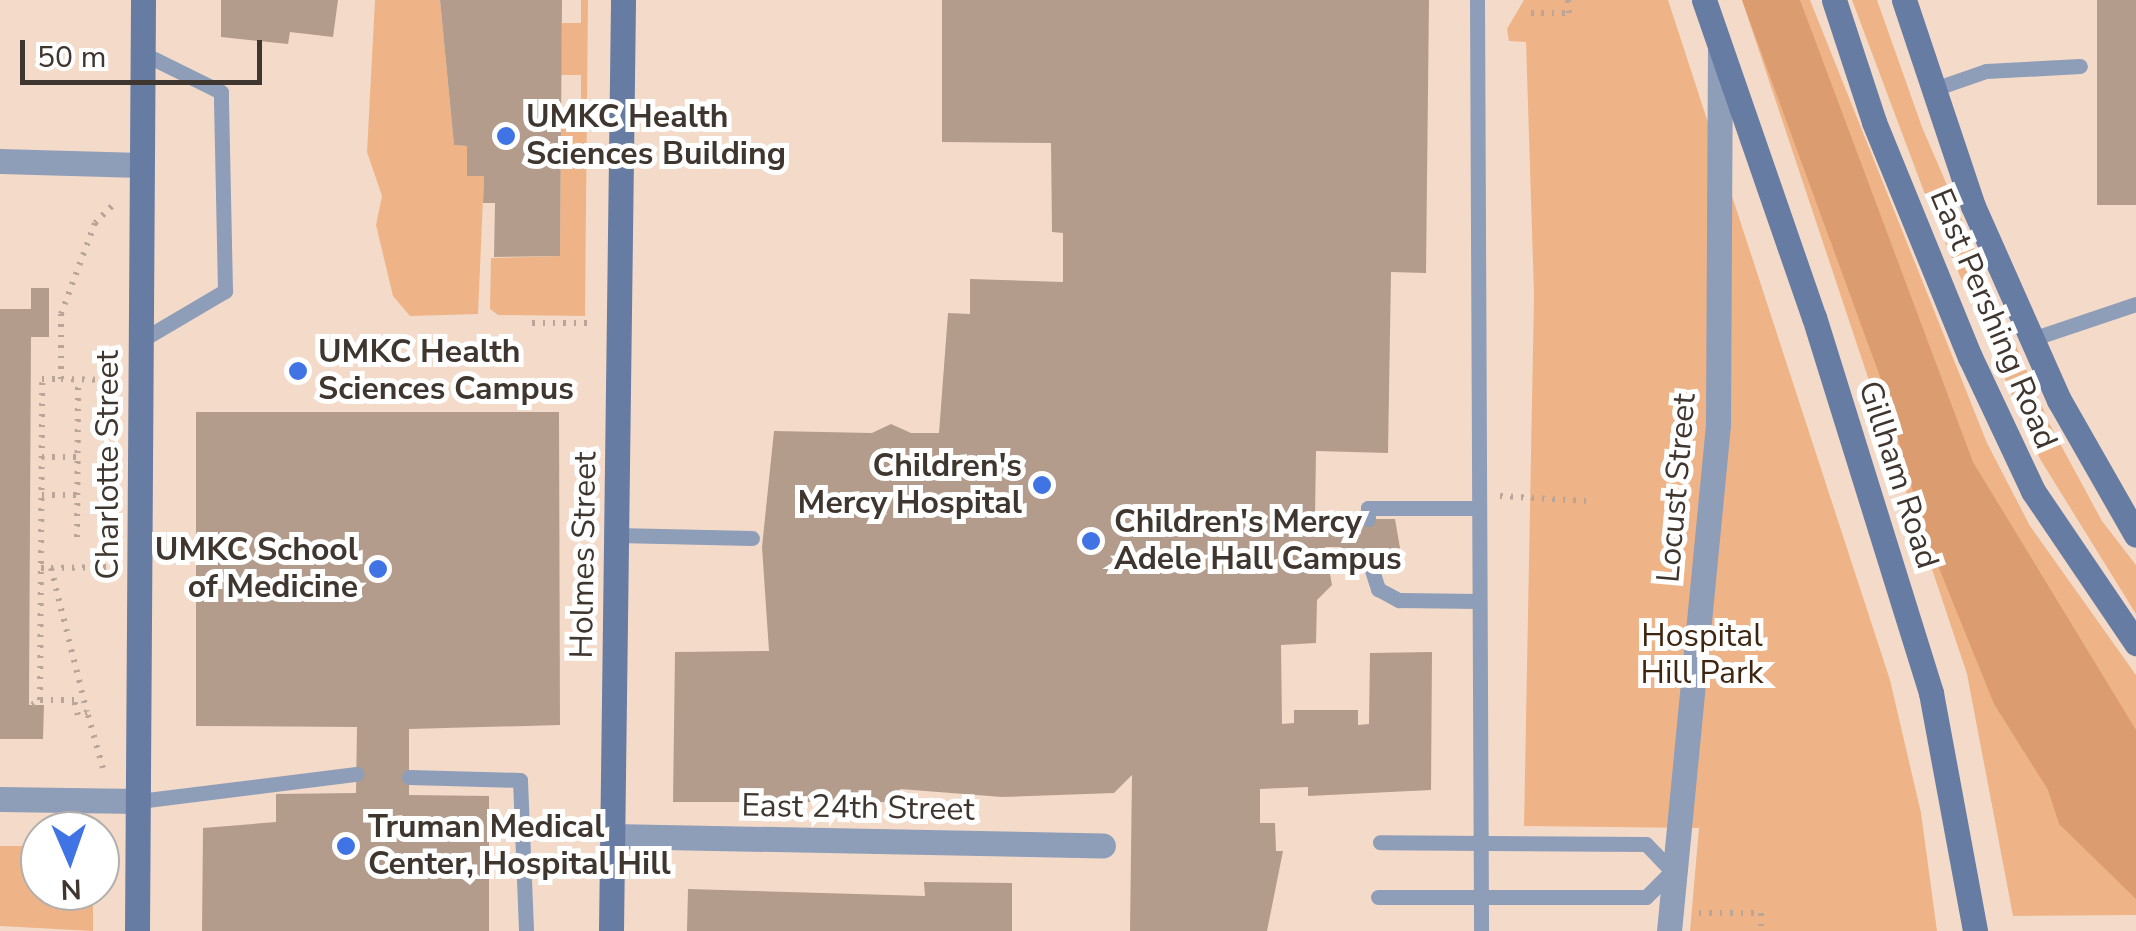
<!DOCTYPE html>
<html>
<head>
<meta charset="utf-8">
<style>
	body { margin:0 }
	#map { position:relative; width:2136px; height:931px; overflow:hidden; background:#f4dbc9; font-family:"Nunito Sans",sans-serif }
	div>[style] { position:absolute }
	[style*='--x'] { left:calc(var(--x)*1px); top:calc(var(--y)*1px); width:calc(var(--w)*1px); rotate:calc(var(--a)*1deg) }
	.green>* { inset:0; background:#eeb488 }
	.forest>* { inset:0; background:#db9d6f }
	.building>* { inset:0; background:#b39c8b; transform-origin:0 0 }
	.path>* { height:6px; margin-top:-3px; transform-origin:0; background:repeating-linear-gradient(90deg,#baa698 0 2.5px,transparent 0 10.5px) }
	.lane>* { height:15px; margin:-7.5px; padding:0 7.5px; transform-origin:7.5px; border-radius:7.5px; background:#8e9db8 }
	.street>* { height:25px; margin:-12.5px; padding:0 12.5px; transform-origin:12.5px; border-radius:12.5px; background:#8e9db8 }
	.secondary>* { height:25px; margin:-12.5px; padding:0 12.5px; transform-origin:12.5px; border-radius:12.5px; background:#677ca3 }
	.dots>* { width:28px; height:28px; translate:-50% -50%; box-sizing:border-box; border:5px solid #fff; border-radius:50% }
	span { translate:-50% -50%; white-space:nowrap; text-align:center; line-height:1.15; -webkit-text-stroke:10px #fff; paint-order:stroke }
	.poi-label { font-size:32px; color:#3f362f; font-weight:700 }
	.left { translate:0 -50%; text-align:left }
	.right { translate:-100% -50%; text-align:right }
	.street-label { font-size:32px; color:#3f362f }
	.park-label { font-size:32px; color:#3f2611 }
	.north { position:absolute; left:20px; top:811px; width:100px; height:100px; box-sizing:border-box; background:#fff; border:2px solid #b2afac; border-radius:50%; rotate:178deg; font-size:28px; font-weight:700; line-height:40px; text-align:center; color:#3f362f }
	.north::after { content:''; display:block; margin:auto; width:35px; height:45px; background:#4074e4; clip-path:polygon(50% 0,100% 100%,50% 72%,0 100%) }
	.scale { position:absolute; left:20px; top:40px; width:242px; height:45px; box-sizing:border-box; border:5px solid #3f362f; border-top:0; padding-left:12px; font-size:30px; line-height:35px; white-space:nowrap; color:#3f362f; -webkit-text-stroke:8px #fff; paint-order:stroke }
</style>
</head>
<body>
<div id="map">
	<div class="green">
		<div style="clip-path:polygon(375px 0,440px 0,454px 145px,467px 146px,468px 176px,484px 176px,478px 314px,410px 316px,393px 296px,376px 225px,382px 196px,367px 152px)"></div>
		<div style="clip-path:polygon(581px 0,588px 0,585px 316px,498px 315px,490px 309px,491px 258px,560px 256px,561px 125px,581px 124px,581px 75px,561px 75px,562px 23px,581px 23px)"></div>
		<div style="clip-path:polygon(1524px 0,1668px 0,1890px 680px,1921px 813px,1937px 931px,1690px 931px,1699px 828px,1524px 826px,1534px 295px,1526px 42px,1509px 41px,1507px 29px)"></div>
		<div style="clip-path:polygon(1742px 0,1810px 0,1987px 443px,2030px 526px,2136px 675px,2136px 915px,2013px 916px,1967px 674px)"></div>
		<div style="clip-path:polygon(1852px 0,1877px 0,1922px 127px,2050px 425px,2102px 521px,2136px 565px,2136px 614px,2040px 459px,1929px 205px)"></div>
		<div style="clip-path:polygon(0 846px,40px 846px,40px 891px,93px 891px,93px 931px,0 926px)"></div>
	</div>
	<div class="forest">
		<div style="clip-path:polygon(1742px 0,1800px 0,1973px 462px,2136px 730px,2136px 899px,2059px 824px,2048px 790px,1994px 704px,1924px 531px,1882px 382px)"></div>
	</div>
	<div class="building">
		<div style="clip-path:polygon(221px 0,338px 0,333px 37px,290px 32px,288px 44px,221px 37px)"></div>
		<div style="clip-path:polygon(440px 0,562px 0,560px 256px,494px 257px,495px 203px,483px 203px,484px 176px,467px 176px,467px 146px,454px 145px)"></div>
		<div style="clip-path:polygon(942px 0,1429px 0,1426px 273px,1391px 272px,1388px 453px,1316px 451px,1315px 518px,1326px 519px,1326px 529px,1337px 528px,1337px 519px,1395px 519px,1400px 548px,1395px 558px,1341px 558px,1341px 547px,1325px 547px,1332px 585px,1317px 600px,1316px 643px,1281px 645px,1282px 724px,1294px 723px,1294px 710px,1358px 710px,1358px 725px,1369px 724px,1370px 653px,1432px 652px,1431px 790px,1308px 796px,1308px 787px,1260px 789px,1260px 823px,1275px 823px,1276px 851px,1283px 851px,1267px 931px,1130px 931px,1132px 775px,1114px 793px,1002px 797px,900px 789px,900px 802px,673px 802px,675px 652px,769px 651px,762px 547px,774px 431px,872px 433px,891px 424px,911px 433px,939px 433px,948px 313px,970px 314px,970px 279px,1063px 282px,1063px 233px,1052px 232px,1051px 143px,942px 142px)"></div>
		<div style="left:2097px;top:0;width:39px;height:205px"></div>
		<div style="clip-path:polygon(31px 288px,49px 288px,49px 337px,31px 337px,29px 705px,44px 705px,43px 739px,0 739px,0 309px,31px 309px)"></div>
		<div style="clip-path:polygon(196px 412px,559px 412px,560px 725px,409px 729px,409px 795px,489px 796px,489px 931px,202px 931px,203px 828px,276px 822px,276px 794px,356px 793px,357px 727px,196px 726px)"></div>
		<div style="clip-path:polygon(924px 882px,1012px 883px,1012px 931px,687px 931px,688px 889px,925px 896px)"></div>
	</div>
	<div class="path">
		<div style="--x:1531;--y:13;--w:38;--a:0"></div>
		<div style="--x:1569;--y:13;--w:13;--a:-94"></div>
		<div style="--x:532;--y:323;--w:62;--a:0"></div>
		<div style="--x:61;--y:379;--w:52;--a:1.1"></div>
		<div style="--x:42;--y:457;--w:35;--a:0"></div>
		<div style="--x:42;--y:495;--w:35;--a:0"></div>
		<div style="--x:1500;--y:496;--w:88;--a:3.3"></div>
		<div style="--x:77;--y:537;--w:157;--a:-89.6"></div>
		<div style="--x:41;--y:568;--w:10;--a:0"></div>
		<div style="--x:51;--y:568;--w:148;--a:76"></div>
		<div style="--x:51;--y:568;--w:60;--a:-1"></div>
		<div style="--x:32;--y:705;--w:9;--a:-32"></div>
		<div style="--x:103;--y:768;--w:58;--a:-105.9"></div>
		<div style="--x:87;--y:712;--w:9;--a:162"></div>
		<div style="--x:78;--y:715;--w:16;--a:-105"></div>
		<div style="--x:74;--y:700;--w:34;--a:180"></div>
		<div style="--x:40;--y:700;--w:321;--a:-89.6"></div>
		<div style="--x:42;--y:379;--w:19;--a:0"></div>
		<div style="--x:61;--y:379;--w:65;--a:-90"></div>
		<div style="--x:61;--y:314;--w:97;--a:-69.5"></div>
		<div style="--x:95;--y:223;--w:27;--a:-45"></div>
		<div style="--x:1699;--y:913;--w:62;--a:0"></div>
		<div style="--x:1761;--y:913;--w:18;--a:90"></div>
	</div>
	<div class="lane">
		<div style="--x:1477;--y:0;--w:931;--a:89.75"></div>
		<div style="--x:1934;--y:89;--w:55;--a:-19.1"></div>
		<div style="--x:1986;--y:71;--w:94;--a:-3"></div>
		<div style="--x:2032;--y:339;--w:110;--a:-18.6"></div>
		<div style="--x:140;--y:341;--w:99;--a:-30.5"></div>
		<div style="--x:225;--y:291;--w:199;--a:-91.2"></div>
		<div style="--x:221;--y:92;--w:88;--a:-153.7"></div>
		<div style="--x:1368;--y:519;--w:11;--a:-90"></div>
		<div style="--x:1368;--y:508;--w:111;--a:0"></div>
		<div style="--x:616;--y:535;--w:136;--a:1.3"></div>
		<div style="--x:1368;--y:558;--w:33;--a:72"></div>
		<div style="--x:1378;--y:589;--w:24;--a:28"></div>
		<div style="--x:1399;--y:600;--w:80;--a:0.7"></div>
		<div style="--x:409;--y:777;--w:111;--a:1.5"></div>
		<div style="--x:520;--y:780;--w:151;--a:87.7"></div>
		<div style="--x:139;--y:801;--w:219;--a:-7.1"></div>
		<div style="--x:1378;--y:897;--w:268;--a:0"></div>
		<div style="--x:1646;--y:897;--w:37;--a:-45"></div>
		<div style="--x:1672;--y:871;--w:37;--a:-134"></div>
		<div style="--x:1646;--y:844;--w:266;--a:-179.6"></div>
	</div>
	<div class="street">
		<div style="--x:0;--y:161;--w:141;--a:1.6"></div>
		<div style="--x:0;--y:799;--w:139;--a:0.8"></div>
		<div style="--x:613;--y:836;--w:490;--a:1.1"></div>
		<div style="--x:1669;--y:931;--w:508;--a:-84.47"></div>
		<div style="--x:1718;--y:425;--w:375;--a:-89.7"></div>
	</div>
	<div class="secondary">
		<div style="--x:1704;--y:0;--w:336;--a:70.9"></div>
		<div style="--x:1814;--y:317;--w:394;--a:72.7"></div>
		<div style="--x:1931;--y:693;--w:242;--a:79.5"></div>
		<div style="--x:1834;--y:0;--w:128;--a:71.8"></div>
		<div style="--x:1874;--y:122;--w:254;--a:67.8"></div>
		<div style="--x:1970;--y:357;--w:148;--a:64.8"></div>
		<div style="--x:2033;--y:491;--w:184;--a:55.9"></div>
		<div style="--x:1904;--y:0;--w:217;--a:71.5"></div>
		<div style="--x:1973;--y:206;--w:212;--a:66.1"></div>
		<div style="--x:2059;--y:400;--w:155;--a:60.3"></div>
		<div style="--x:137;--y:931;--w:931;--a:-89.63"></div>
		<div style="--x:611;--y:931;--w:931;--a:-89.26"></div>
	</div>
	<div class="dots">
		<div style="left:506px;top:136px;background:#4074e4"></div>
		<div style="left:298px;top:371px;background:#4074e4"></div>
		<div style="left:1042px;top:485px;background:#4074e4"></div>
		<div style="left:1091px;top:541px;background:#4074e4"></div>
		<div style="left:378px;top:569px;background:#4074e4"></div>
		<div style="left:346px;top:846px;background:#4074e4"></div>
	</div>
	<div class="poi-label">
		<span class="left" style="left:526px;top:136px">UMKC Health<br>Sciences Building</span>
		<span class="left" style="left:318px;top:371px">UMKC Health<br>Sciences Campus</span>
		<span class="right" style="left:1022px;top:485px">Children's<br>Mercy Hospital</span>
		<span class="left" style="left:1114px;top:541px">Children's Mercy<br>Adele Hall Campus</span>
		<span class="right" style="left:358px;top:569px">UMKC School<br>of Medicine</span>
		<span class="left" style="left:368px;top:846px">Truman Medical<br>Center, Hospital Hill</span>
	</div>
	<div class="street-label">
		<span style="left:1993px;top:319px;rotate:67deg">East Pershing Road</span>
		<span style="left:108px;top:465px;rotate:-90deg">Charlotte Street</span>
		<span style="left:1898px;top:475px;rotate:72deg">Gillham Road</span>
		<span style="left:1677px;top:488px;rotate:-85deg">Locust Street</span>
		<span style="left:584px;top:555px;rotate:-89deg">Holmes Street</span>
		<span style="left:858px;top:808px;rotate:1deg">East 24th Street</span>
	</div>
	<div class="park-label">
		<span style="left:1702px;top:655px">Hospital<br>Hill Park</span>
	</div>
	<div class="north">N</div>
	<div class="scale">50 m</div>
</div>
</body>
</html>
